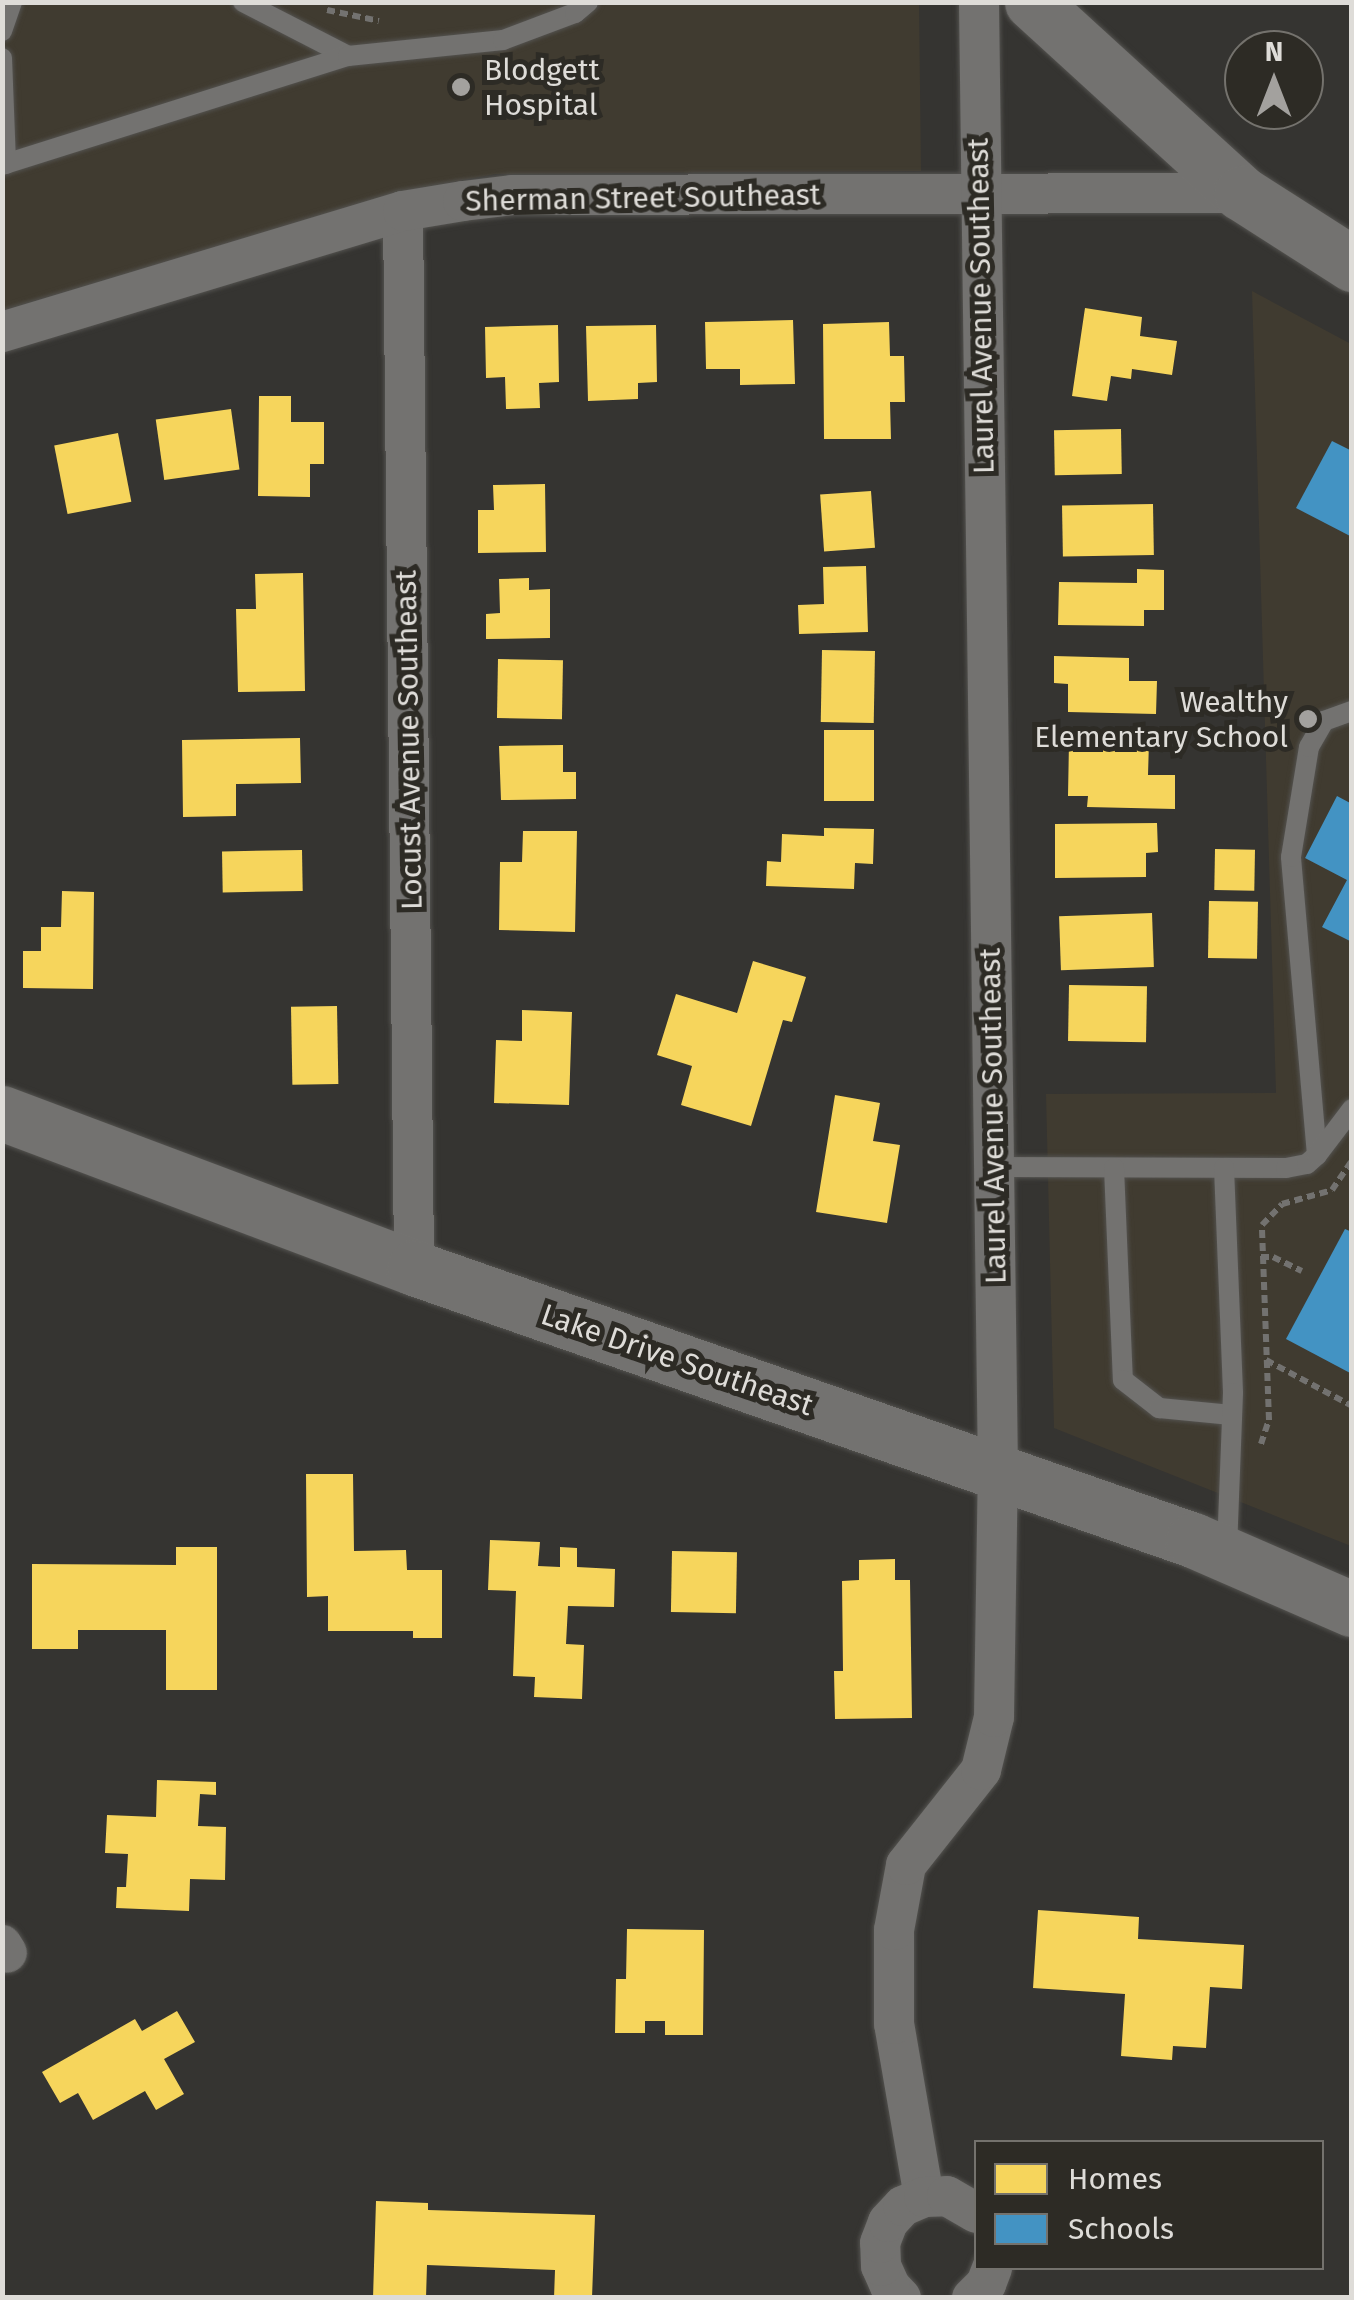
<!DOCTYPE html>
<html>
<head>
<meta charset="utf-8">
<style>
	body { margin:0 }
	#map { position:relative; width:1354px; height:2300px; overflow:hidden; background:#353431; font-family:"Fira Sans",sans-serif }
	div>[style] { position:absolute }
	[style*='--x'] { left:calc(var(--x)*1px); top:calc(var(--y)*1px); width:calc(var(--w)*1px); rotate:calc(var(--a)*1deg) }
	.built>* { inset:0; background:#403b30 }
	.homes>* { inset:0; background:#f6d55c; transform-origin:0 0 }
	.schools>* { inset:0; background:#4393c3 }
	.path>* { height:6px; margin-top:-3px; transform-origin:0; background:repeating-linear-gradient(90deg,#737270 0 8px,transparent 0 13px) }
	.roads { filter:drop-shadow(0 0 2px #53524f) drop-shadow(0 0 2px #53524f) }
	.service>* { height:20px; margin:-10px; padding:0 10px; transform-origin:10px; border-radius:10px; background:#737270 }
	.minor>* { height:40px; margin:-20px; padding:0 20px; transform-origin:20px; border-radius:20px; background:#737270 }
	.secondary>* { height:55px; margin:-27.5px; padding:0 27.5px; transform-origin:27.5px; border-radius:27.5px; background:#737270 }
	.dots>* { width:28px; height:28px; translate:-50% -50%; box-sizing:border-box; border:5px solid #2d2b25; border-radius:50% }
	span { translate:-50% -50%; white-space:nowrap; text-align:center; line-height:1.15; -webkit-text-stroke:10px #2d2b25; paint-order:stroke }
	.poi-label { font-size:30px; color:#dedcd8 }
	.left { translate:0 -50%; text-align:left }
	.right { translate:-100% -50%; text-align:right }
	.street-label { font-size:30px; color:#dedcd8 }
	.frame { position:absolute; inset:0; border:5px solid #dedcd8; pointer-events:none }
	.legend { position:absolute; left:974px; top:2140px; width:350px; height:130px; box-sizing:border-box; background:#2d2b25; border:2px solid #74726d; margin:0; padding:12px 18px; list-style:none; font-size:30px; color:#dedcd8 }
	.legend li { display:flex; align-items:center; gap:20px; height:50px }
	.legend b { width:50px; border:2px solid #74726d }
	.north { position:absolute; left:1224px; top:30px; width:100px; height:100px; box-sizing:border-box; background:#2d2b25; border:2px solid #74726d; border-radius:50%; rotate:0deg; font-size:28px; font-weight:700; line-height:40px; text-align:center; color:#dedcd8 }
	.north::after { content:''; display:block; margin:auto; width:35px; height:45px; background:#a3a19e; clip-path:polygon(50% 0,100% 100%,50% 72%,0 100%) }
</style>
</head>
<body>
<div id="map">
	<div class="built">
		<div style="clip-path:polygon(3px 3px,919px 3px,921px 171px,496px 174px,409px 190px,3px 310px)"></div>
		<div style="clip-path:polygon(1252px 291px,1351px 344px,1351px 1546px,1054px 1428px,1046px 1094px,1276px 1093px)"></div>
	</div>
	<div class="homes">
		<div style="clip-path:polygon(1085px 308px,1142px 317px,1140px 336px,1177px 341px,1172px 375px,1132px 369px,1131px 379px,1111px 376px,1107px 401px,1072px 396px)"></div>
		<div style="clip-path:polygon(793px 320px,795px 384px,740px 385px,740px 369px,706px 369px,705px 322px)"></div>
		<div style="clip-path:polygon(889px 322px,890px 356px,904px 356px,905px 402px,890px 402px,891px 439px,824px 439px,823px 324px)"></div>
		<div style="clip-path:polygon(558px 325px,559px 382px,539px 383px,540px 408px,506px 409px,505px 377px,486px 378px,485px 327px)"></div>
		<div style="clip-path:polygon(656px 325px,657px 382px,638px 383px,638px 399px,588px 401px,586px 326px)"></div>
		<div style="clip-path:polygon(259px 396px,291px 396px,291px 422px,324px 422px,324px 464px,310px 464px,310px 497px,258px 496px)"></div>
		<div style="left:231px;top:409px;width:61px;height:76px;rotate:82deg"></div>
		<div style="left:1121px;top:429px;width:45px;height:67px;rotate:89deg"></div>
		<div style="left:118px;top:433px;width:70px;height:65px;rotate:79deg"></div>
		<div style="clip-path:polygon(545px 484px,546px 552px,478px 553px,478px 510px,494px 510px,493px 485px)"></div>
		<div style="left:871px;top:491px;width:57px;height:51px;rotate:86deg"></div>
		<div style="left:1153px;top:504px;width:51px;height:91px;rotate:89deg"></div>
		<div style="clip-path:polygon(866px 566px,868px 632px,799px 634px,798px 605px,824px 604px,823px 567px)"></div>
		<div style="clip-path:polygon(1137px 569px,1164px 570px,1164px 610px,1144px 610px,1144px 626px,1058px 625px,1059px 582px,1137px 583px)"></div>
		<div style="clip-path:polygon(303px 573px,305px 691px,238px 692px,236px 609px,256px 609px,255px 574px)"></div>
		<div style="clip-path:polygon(529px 578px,529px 590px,550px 589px,550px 638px,486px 639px,486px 614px,500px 613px,499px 579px)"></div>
		<div style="left:822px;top:650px;width:53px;height:72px;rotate:1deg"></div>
		<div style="clip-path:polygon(1054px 656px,1129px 658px,1129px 681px,1157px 681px,1156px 714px,1068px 712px,1068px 684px,1054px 683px)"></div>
		<div style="left:498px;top:659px;width:65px;height:59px;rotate:1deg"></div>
		<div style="left:824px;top:730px;width:50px;height:71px"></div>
		<div style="clip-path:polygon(300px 738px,301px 783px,236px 784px,236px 816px,183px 817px,182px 740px)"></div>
		<div style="clip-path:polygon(1069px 742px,1149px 742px,1148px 775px,1175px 775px,1175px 809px,1087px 807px,1088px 796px,1068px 796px)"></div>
		<div style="clip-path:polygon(563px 745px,563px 772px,576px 772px,576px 799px,501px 800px,499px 746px)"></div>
		<div style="clip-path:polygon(1157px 823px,1158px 852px,1146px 853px,1146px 877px,1055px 878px,1055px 824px)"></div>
		<div style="clip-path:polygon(824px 828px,874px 829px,873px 864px,855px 863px,854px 889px,766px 886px,767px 861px,781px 862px,782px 834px,824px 836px)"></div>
		<div style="clip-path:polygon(523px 831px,577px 831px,575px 932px,499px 930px,500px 862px,522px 862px)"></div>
		<div style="left:1215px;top:849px;width:40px;height:41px;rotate:1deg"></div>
		<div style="left:302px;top:850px;width:41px;height:80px;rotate:89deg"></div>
		<div style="clip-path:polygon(62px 891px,94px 892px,93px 989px,23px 988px,23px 951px,41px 951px,41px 927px,61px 927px)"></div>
		<div style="left:1209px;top:901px;width:49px;height:57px;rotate:1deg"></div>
		<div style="left:1152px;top:913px;width:54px;height:93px;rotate:88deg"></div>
		<div style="clip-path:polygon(753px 961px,806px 977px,792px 1022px,783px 1020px,751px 1126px,681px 1105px,692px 1066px,657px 1055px,676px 994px,737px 1013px)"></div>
		<div style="left:1069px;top:985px;width:78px;height:56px;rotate:1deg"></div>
		<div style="left:337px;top:1006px;width:78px;height:46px;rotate:89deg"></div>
		<div style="clip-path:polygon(522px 1010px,572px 1012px,569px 1105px,494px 1103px,496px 1040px,522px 1041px)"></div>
		<div style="clip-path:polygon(835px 1095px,880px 1103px,873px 1141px,900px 1145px,887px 1223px,816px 1212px)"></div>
		<div style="clip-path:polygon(306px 1474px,353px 1474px,354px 1551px,406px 1550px,407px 1570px,442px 1570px,442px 1638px,413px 1638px,413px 1631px,328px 1631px,328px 1596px,307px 1597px)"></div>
		<div style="clip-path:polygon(490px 1540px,540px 1542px,538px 1566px,560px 1567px,560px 1547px,577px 1548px,577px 1567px,615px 1569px,614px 1607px,568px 1606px,566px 1644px,584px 1645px,582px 1699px,534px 1697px,535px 1677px,513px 1676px,516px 1591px,488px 1590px)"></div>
		<div style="clip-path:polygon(176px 1547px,217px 1547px,217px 1690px,166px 1690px,166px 1630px,78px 1630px,78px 1649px,32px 1649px,32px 1564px,176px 1565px)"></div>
		<div style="left:672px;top:1551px;width:65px;height:61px;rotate:1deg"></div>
		<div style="clip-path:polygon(895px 1559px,895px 1580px,910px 1580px,912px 1718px,835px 1719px,834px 1671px,843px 1671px,842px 1581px,859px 1580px,859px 1560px)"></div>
		<div style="clip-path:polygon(157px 1780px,216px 1782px,216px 1795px,200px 1794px,198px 1826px,226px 1827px,225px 1880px,190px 1879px,189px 1911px,116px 1908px,117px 1887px,126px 1887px,128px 1854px,105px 1853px,107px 1815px,156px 1817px)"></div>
		<div style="clip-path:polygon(1038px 1910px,1139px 1917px,1138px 1939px,1244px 1945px,1242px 1989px,1210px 1987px,1206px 2048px,1173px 2046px,1172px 2060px,1121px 2056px,1125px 1994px,1033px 1988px)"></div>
		<div style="clip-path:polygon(627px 1929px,704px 1930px,703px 2035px,665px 2035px,665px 2021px,645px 2021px,645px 2033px,615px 2033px,616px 1979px,626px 1979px)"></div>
		<div style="clip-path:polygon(177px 2011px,195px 2042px,164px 2059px,184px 2094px,156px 2110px,145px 2091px,93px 2120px,78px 2093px,60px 2103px,42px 2072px,135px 2019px,142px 2031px)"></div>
		<div style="clip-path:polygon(376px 2201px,428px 2203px,428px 2210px,595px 2215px,592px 2298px,554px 2298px,555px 2270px,427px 2265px,426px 2298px,373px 2298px)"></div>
	</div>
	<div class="schools">
		<div style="clip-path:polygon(1332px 441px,1352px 451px,1352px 537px,1296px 508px)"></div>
		<div style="clip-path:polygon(1337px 796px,1352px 804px,1352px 942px,1322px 927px,1347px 880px,1305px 858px)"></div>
		<div style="clip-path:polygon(1345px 1229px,1352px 1232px,1352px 1374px,1286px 1339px)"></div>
	</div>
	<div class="path">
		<div style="--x:327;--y:10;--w:53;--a:11.9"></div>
		<div style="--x:1261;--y:1257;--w:12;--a:0"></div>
		<div style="--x:1273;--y:1257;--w:32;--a:26"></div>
		<div style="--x:1266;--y:1360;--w:98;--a:28.1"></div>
		<div style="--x:1261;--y:1444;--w:25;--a:-72"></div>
		<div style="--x:1269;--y:1420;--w:195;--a:-92.1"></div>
		<div style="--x:1262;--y:1225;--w:29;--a:-46"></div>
		<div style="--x:1282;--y:1204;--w:52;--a:-15.6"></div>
		<div style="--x:1332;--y:1190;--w:34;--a:-56"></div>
	</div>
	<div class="roads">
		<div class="service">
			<div style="--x:243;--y:2;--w:118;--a:27.2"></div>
			<div style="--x:2;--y:31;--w:31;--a:-71"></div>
			<div style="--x:2;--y:58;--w:106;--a:87.8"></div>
			<div style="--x:2;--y:165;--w:363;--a:-17.5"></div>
			<div style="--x:348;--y:56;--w:156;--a:-5.9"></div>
			<div style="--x:503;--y:40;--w:77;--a:-20.6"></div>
			<div style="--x:575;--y:13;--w:17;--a:-40"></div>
			<div style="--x:1317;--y:1155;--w:299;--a:-95"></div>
			<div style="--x:1291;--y:857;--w:111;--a:-80.7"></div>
			<div style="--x:1309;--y:747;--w:30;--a:-60"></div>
			<div style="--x:1324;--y:721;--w:30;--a:-20"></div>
			<div style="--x:994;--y:1167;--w:292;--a:0.2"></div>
			<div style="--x:1286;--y:1168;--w:21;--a:-11"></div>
			<div style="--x:1307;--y:1164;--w:13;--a:-42"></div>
			<div style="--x:1317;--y:1155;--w:58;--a:-52.7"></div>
			<div style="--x:1114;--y:1168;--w:212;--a:87.6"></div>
			<div style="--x:1123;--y:1380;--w:46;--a:37.9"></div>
			<div style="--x:1159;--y:1408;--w:73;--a:5.5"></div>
			<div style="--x:1224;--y:1168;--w:225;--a:87.7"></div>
			<div style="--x:1233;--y:1393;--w:159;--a:92.2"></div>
		</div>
		<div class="minor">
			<div style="--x:403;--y:211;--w:1057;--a:89.4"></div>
			<div style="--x:2;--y:332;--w:419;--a:-16.8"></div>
			<div style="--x:403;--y:211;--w:61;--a:-9.5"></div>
			<div style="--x:463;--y:201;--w:49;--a:-7"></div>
			<div style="--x:512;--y:195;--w:729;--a:-0.16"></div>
			<div style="--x:2;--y:1945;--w:9;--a:58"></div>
			<div style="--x:924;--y:2197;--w:176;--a:-99.8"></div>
			<div style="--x:894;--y:2024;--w:94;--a:-90"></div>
			<div style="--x:894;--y:1930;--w:66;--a:-79.5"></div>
			<div style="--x:906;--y:1865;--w:121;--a:-51.7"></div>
			<div style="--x:981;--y:1770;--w:55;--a:-76.2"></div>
			<div style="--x:994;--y:1717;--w:244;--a:-89.1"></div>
			<div style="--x:998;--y:1473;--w:1471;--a:-90.74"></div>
			<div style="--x:901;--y:2298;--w:16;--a:-133"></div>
			<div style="--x:890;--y:2286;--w:22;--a:-114"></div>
			<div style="--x:881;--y:2266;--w:23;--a:-92"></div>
			<div style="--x:880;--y:2243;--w:22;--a:-69"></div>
			<div style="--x:888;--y:2222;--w:22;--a:-47"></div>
			<div style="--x:903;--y:2206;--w:23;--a:-23"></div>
			<div style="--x:924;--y:2197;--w:23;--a:-2"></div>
			<div style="--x:947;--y:2196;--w:34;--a:30"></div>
			<div style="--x:972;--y:2298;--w:20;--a:-45"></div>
			<div style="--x:986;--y:2284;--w:17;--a:-69"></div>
		</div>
		<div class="secondary">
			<div style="--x:1032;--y:2;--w:283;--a:42.4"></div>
			<div style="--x:1241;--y:193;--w:132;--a:32.6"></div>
			<div style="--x:2;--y:1113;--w:440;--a:20.6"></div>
			<div style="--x:414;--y:1268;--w:825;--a:19.25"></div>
			<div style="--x:1193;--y:1540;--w:173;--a:23.5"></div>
		</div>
	</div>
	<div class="dots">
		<div style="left:461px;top:87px;background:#a3a19e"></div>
		<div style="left:1308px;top:719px;background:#a3a19e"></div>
	</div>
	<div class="poi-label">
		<span class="left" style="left:484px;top:87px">Blodgett<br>Hospital</span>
		<span class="right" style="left:1288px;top:719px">Wealthy<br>Elementary School</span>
	</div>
	<div class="street-label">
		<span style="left:643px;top:198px;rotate:-1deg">Sherman Street Southeast</span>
		<span style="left:981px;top:306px;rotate:-91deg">Laurel Avenue Southeast</span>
		<span style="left:409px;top:740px;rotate:-91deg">Locust Avenue Southeast</span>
		<span style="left:993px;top:1116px;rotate:-91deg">Laurel Avenue Southeast</span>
		<span style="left:677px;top:1360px;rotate:19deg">Lake Drive Southeast</span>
	</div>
	<div class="frame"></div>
	<ul class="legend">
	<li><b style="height:28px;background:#f6d55c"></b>Homes</li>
	<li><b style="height:28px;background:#4393c3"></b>Schools</li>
	</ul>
	<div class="north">N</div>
</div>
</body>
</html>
